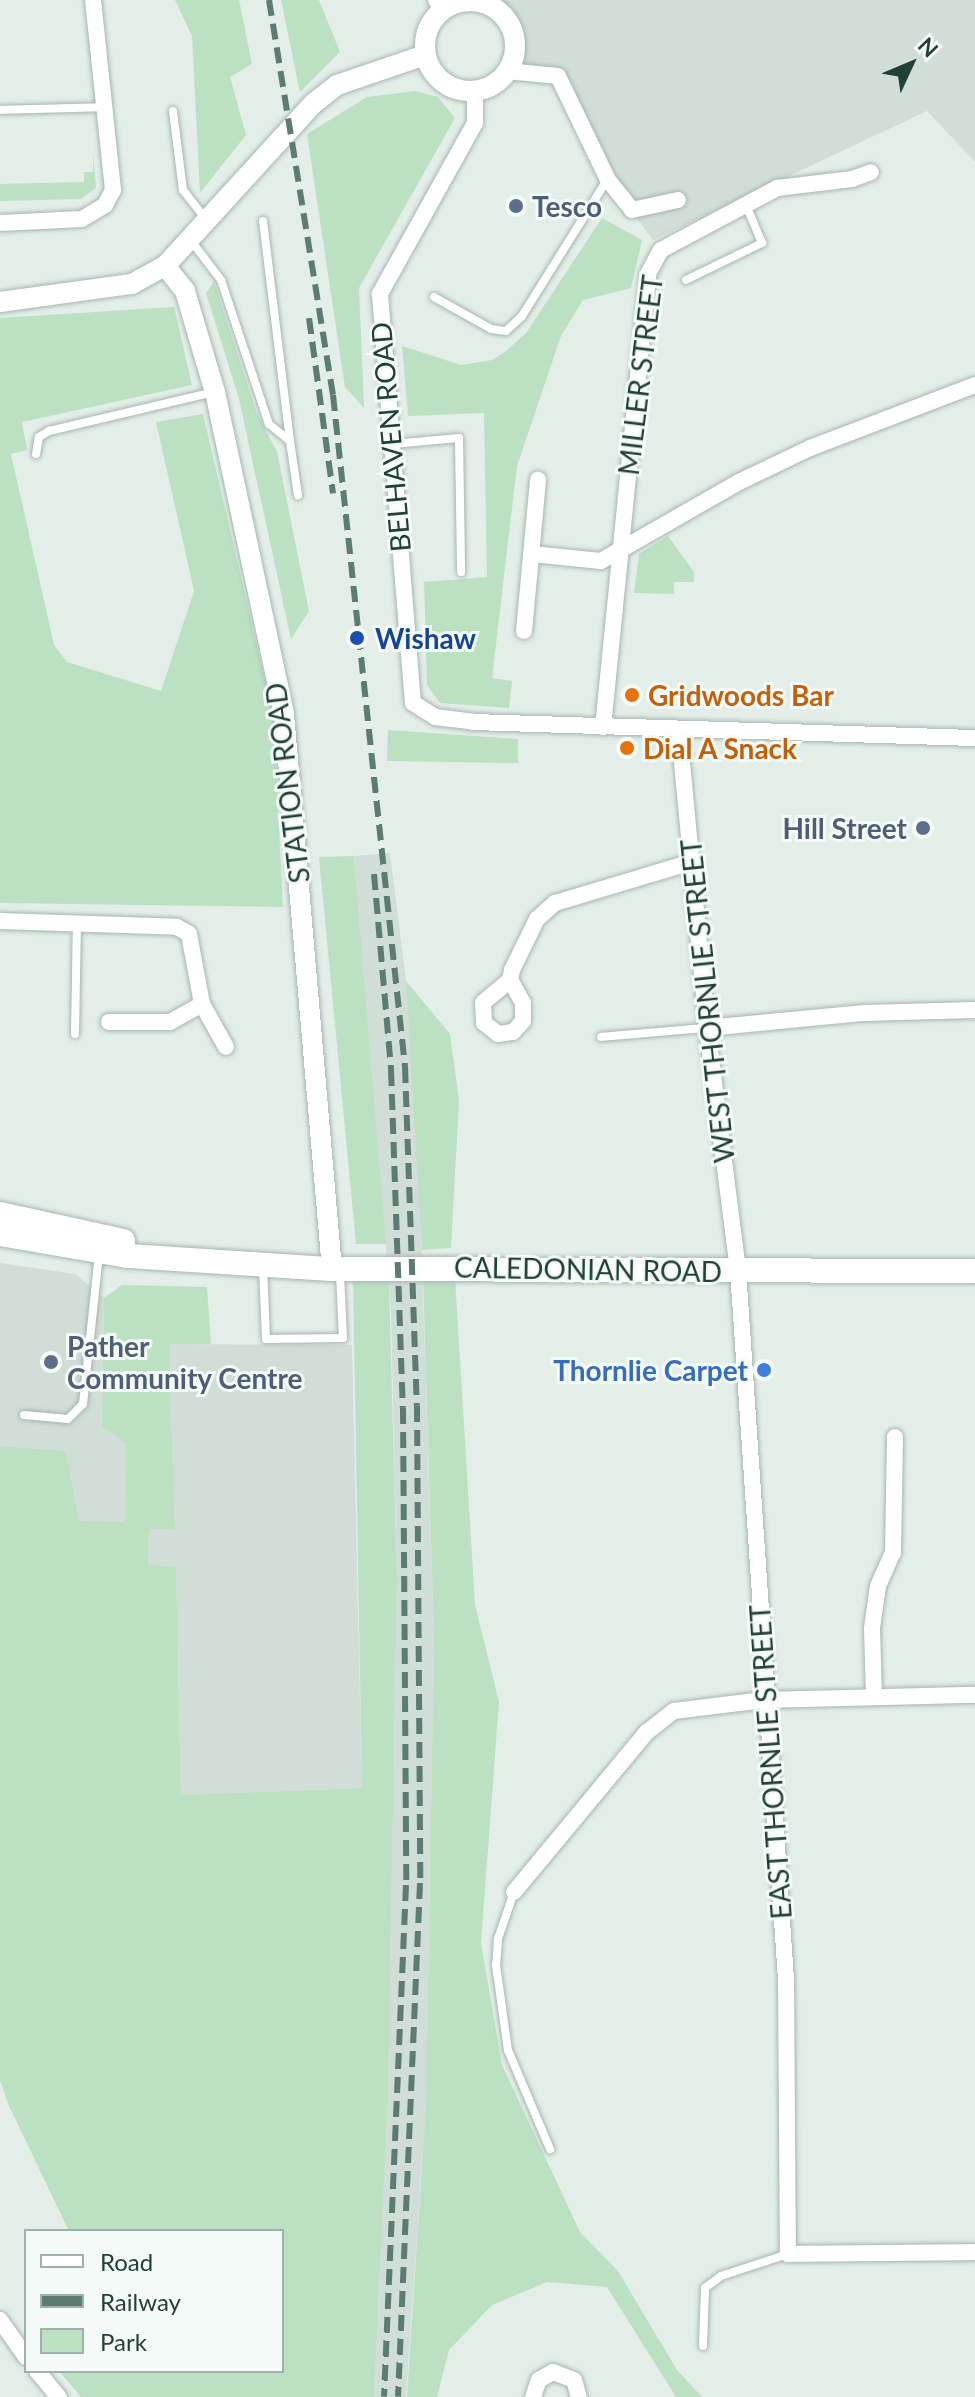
<!DOCTYPE html>
<html>
<head>
<meta charset="utf-8">
<style>
	body { margin:0 }
	#map { position:relative; width:975px; height:2397px; overflow:hidden; background:#e3eee8; font-family:Lato,sans-serif }
	div>[style] { position:absolute }
	[style*='--x'] { left:calc(var(--x)*1px); top:calc(var(--y)*1px); width:calc(var(--w)*1px); rotate:calc(var(--a)*1deg) }
	.built>* { inset:0; background:#d1ded7 }
	.green>* { inset:0; background:#bbe0c2 }
	.roads { filter:drop-shadow(0 0 2px #a5b6af) drop-shadow(0 0 2px #a5b6af) }
	.service>* { height:8px; margin:-4px; padding:0 4px; transform-origin:4px; border-radius:4px; background:#fff }
	.minor>* { height:16px; margin:-8px; padding:0 8px; transform-origin:8px; border-radius:8px; background:#fff }
	.tertiary>* { height:20px; margin:-10px; padding:0 10px; transform-origin:10px; border-radius:10px; background:#fff }
	.tertiary>.ring { margin:-10px; padding:0; box-sizing:content-box; background:none; border:20px solid #fff; border-radius:50% }
	.secondary>* { height:24px; margin:-12px; padding:0 12px; transform-origin:12px; border-radius:12px; background:#fff }
	.rail>* { height:6px; margin-top:-3px; transform-origin:0; background:repeating-linear-gradient(90deg,#5d7c71 0 16px,transparent 0 24px) }
	.dots>* { width:22px; height:22px; translate:-50% -50%; box-sizing:border-box; border:4px solid #f4faf7; border-radius:50% }
	span { translate:-50% -50%; white-space:nowrap; text-align:center; line-height:1.15; -webkit-text-stroke:6px #f4faf7; paint-order:stroke }
	.service-label { font-size:28px; color:#4e5e75; font-weight:700 }
	.left { translate:0 -50%; text-align:left }
	.right { translate:-100% -50%; text-align:right }
	.street-label { font-size:28px; color:#224036 }
	.transit-label { font-size:28px; color:#164399; font-weight:700 }
	.food-label { font-size:28px; color:#c56008; font-weight:700 }
	.shop-label { font-size:28px; color:#366cbe; font-weight:700 }
	.legend { position:absolute; left:24px; top:2229px; width:260px; height:144px; box-sizing:border-box; background:#f4faf7; border:2px solid #a0b0aa; margin:0; padding:10px 14px; list-style:none; font-size:24px; color:#224036 }
	.legend li { display:flex; align-items:center; gap:16px; height:40px }
	.legend b { width:40px; border:2px solid #a0b0aa }
	.north { position:absolute; left:871px; top:24px; width:80px; height:80px; -webkit-text-stroke:6px #f4faf7; paint-order:stroke; rotate:46deg; font-size:22px; font-weight:700; line-height:32px; text-align:center; color:#224036 }
	.north::after { content:''; display:block; margin:auto; width:28px; height:36px; background:#224036; clip-path:polygon(50% 0,100% 100%,50% 72%,0 100%) }
</style>
</head>
<body>
<div id="map">
	<div class="built">
		<div style="clip-path:polygon(436px 0,975px 0,975px 162px,927px 111px,653px 240px,608px 180px,558px 76px,507px 71px,515px 49px,505px 17px,478px 1px,443px 9px)"></div>
		<div style="clip-path:polygon(390px 853px,406px 981px,419px 1171px,434px 1639px,426px 2103px,406px 2397px,374px 2397px,388px 2098px,397px 1580px,391px 1311px,354px 856px)"></div>
		<div style="clip-path:polygon(0 1263px,75px 1274px,104px 1298px,102px 1425px,126px 1443px,126px 1523px,79px 1522px,66px 1451px,0 1446px)"></div>
		<div style="clip-path:polygon(169px 1344px,352px 1345px,362px 1788px,181px 1795px,176px 1567px,148px 1566px,149px 1528px,175px 1529px)"></div>
	</div>
	<div class="green">
		<div style="clip-path:polygon(175px 0,239px 0,252px 64px,230px 77px,246px 135px,200px 193px,192px 36px)"></div>
		<div style="clip-path:polygon(281px 0,319px 0,340px 52px,300px 92px)"></div>
		<div style="clip-path:polygon(415px 91px,438px 97px,455px 118px,359px 288px,364px 408px,345px 387px,307px 134px,367px 97px)"></div>
		<div style="clip-path:polygon(93px 153px,96px 188px,81px 199px,0 201px,0 184px,84px 182px,84px 172px,93px 172px)"></div>
		<div style="clip-path:polygon(602px 218px,642px 240px,631px 288px,583px 300px,561px 336px,517px 466px,492px 678px,512px 681px,509px 708px,440px 703px,427px 685px,424px 582px,487px 577px,484px 413px,408px 416px,402px 346px,461px 365px,492px 360px,506px 351px,526px 333px)"></div>
		<div style="clip-path:polygon(214px 282px,256px 411px,277px 452px,309px 611px,291px 639px,239px 399px,206px 293px)"></div>
		<div style="clip-path:polygon(174px 307px,192px 385px,22px 422px,27px 450px,11px 454px,54px 645px,67px 662px,161px 691px,194px 591px,156px 422px,203px 414px,273px 714px,283px 907px,0 903px,0 318px)"></div>
		<div style="clip-path:polygon(668px 536px,694px 572px,694px 582px,674px 582px,674px 594px,634px 593px,639px 554px)"></div>
		<div style="clip-path:polygon(388px 730px,518px 739px,518px 763px,387px 761px)"></div>
		<div style="clip-path:polygon(354px 856px,386px 1244px,356px 1244px,319px 857px)"></div>
		<div style="clip-path:polygon(406px 981px,450px 1034px,459px 1100px,451px 1248px,422px 1250px)"></div>
		<div style="clip-path:polygon(423px 1277px,455px 1278px,475px 1605px,499px 1702px,481px 1943px,502px 2065px,580px 2232px,618px 2271px,677px 2370px,702px 2397px,676px 2397px,607px 2287px,547px 2282px,492px 2305px,449px 2350px,437px 2397px,407px 2397px,426px 2103px,434px 1639px)"></div>
		<div style="clip-path:polygon(353px 1281px,389px 1281px,397px 1580px,388px 2098px,374px 2397px,81px 2397px,59px 2371px,282px 2371px,282px 2231px,69px 2231px,9px 2106px,0 2080px,0 1446px,66px 1451px,79px 1521px,125px 1522px,126px 1444px,102px 1426px,104px 1298px,122px 1285px,207px 1287px,211px 1344px,169px 1344px,175px 1529px,149px 1529px,148px 1565px,176px 1567px,181px 1795px,362px 1788px)"></div>
	</div>
	<div class="roads">
		<div class="service">
			<div style="--x:0;--y:110;--w:107;--a:-1.6"></div>
			<div style="--x:173;--y:111;--w:80;--a:82.8"></div>
			<div style="--x:183;--y:190;--w:37;--a:52"></div>
			<div style="--x:263;--y:221;--w:222;--a:83"></div>
			<div style="--x:192;--y:242;--w:48;--a:52.7"></div>
			<div style="--x:221;--y:280;--w:152;--a:71.6"></div>
			<div style="--x:269;--y:424;--w:27;--a:39"></div>
			<div style="--x:290;--y:441;--w:55;--a:81.6"></div>
			<div style="--x:686;--y:280;--w:85;--a:-26"></div>
			<div style="--x:762;--y:243;--w:41;--a:-112.8"></div>
			<div style="--x:434;--y:297;--w:65;--a:29.3"></div>
			<div style="--x:491;--y:329;--w:15;--a:8"></div>
			<div style="--x:506;--y:331;--w:22;--a:-43"></div>
			<div style="--x:522;--y:316;--w:160;--a:-58"></div>
			<div style="--x:393;--y:444;--w:66;--a:-5.2"></div>
			<div style="--x:459;--y:438;--w:134;--a:89.1"></div>
			<div style="--x:36;--y:454;--w:17;--a:-80"></div>
			<div style="--x:39;--y:437;--w:12;--a:-31"></div>
			<div style="--x:49;--y:431;--w:170;--a:-13.3"></div>
			<div style="--x:75;--y:1034;--w:111;--a:-89"></div>
			<div style="--x:601;--y:1037;--w:106;--a:-4.9"></div>
			<div style="--x:263;--y:1267;--w:72;--a:87.6"></div>
			<div style="--x:266;--y:1339;--w:77;--a:-0.7"></div>
			<div style="--x:343;--y:1338;--w:64;--a:-92.7"></div>
			<div style="--x:24;--y:1415;--w:44;--a:5.2"></div>
			<div style="--x:68;--y:1419;--w:21;--a:-45"></div>
			<div style="--x:83;--y:1404;--w:150;--a:-83.9"></div>
			<div style="--x:514;--y:1892;--w:50;--a:108.8"></div>
			<div style="--x:498;--y:1939;--w:26;--a:94"></div>
			<div style="--x:496;--y:1965;--w:86;--a:82"></div>
			<div style="--x:508;--y:2050;--w:108;--a:67"></div>
			<div style="--x:703;--y:2346;--w:58;--a:-88"></div>
			<div style="--x:705;--y:2288;--w:20;--a:-37"></div>
			<div style="--x:721;--y:2276;--w:71;--a:-18.2"></div>
		</div>
		<div class="minor">
			<div style="--x:436;--y:0;--w:11;--a:52"></div>
			<div style="--x:507;--y:71;--w:51;--a:5.6"></div>
			<div style="--x:558;--y:76;--w:115;--a:64.3"></div>
			<div style="--x:608;--y:180;--w:38;--a:51"></div>
			<div style="--x:632;--y:210;--w:47;--a:-12.3"></div>
			<div style="--x:475;--y:91;--w:32;--a:90"></div>
			<div style="--x:475;--y:123;--w:196;--a:119.1"></div>
			<div style="--x:380;--y:294;--w:410;--a:85.4"></div>
			<div style="--x:413;--y:703;--w:26;--a:32"></div>
			<div style="--x:435;--y:717;--w:38;--a:7"></div>
			<div style="--x:473;--y:722;--w:502;--a:1.83"></div>
			<div style="--x:0;--y:223;--w:82;--a:-2.8"></div>
			<div style="--x:82;--y:219;--w:27;--a:-31"></div>
			<div style="--x:105;--y:205;--w:17;--a:-62"></div>
			<div style="--x:113;--y:190;--w:191;--a:-96"></div>
			<div style="--x:532;--y:554;--w:69;--a:5.8"></div>
			<div style="--x:601;--y:561;--w:159;--a:-29.8"></div>
			<div style="--x:739;--y:482;--w:79;--a:-25.6"></div>
			<div style="--x:810;--y:448;--w:177;--a:-20.9"></div>
			<div style="--x:524;--y:631;--w:152;--a:-84.7"></div>
			<div style="--x:603;--y:727;--w:455;--a:-84.3"></div>
			<div style="--x:648;--y:274;--w:27;--a:-62"></div>
			<div style="--x:661;--y:250;--w:132;--a:-28.1"></div>
			<div style="--x:777;--y:188;--w:76;--a:-6.8"></div>
			<div style="--x:852;--y:179;--w:20;--a:-20"></div>
			<div style="--x:679;--y:731;--w:298;--a:84.6"></div>
			<div style="--x:707;--y:1028;--w:244;--a:82.7"></div>
			<div style="--x:738;--y:1270;--w:711;--a:86.13"></div>
			<div style="--x:786;--y:1979;--w:275;--a:89.6"></div>
			<div style="--x:788;--y:2254;--w:187;--a:-0.6"></div>
			<div style="--x:0;--y:921;--w:177;--a:1.9"></div>
			<div style="--x:177;--y:927;--w:14;--a:30"></div>
			<div style="--x:189;--y:934;--w:71;--a:79.5"></div>
			<div style="--x:202;--y:1004;--w:49;--a:60.8"></div>
			<div style="--x:510;--y:980;--w:35;--a:140"></div>
			<div style="--x:483;--y:1003;--w:20;--a:87"></div>
			<div style="--x:484;--y:1023;--w:18;--a:38"></div>
			<div style="--x:498;--y:1034;--w:15;--a:-8"></div>
			<div style="--x:513;--y:1032;--w:15;--a:-48"></div>
			<div style="--x:523;--y:1021;--w:18;--a:-90"></div>
			<div style="--x:523;--y:1003;--w:26;--a:-119"></div>
			<div style="--x:510;--y:980;--w:10;--a:-79"></div>
			<div style="--x:512;--y:970;--w:57;--a:-63.9"></div>
			<div style="--x:537;--y:919;--w:24;--a:-42"></div>
			<div style="--x:555;--y:903;--w:143;--a:-16.7"></div>
			<div style="--x:109;--y:1022;--w:61;--a:0"></div>
			<div style="--x:170;--y:1022;--w:37;--a:-29"></div>
			<div style="--x:707;--y:1028;--w:158;--a:-5.5"></div>
			<div style="--x:864;--y:1013;--w:111;--a:-1.5"></div>
			<div style="--x:874;--y:1696;--w:68;--a:-91.7"></div>
			<div style="--x:872;--y:1628;--w:42;--a:-81.9"></div>
			<div style="--x:878;--y:1586;--w:36;--a:-66"></div>
			<div style="--x:893;--y:1553;--w:116;--a:-89"></div>
			<div style="--x:514;--y:1892;--w:208;--a:-50.3"></div>
			<div style="--x:647;--y:1732;--w:34;--a:-38"></div>
			<div style="--x:674;--y:1711;--w:90;--a:-7"></div>
			<div style="--x:763;--y:1700;--w:212;--a:-1.4"></div>
			<div style="--x:0;--y:2320;--w:45;--a:54.9"></div>
			<div style="--x:37;--y:2371;--w:34;--a:50"></div>
			<div style="--x:533;--y:2397;--w:18;--a:-71"></div>
			<div style="--x:539;--y:2380;--w:16;--a:-30"></div>
			<div style="--x:553;--y:2372;--w:22;--a:21"></div>
			<div style="--x:574;--y:2380;--w:18;--a:74"></div>
		</div>
		<div class="tertiary">
			<div class="ring" style="left:425px;top:1px;width:70px;height:70px"></div>
			<div style="--x:165;--y:266;--w:32;--a:51"></div>
			<div style="--x:185;--y:291;--w:105;--a:73.5"></div>
			<div style="--x:215;--y:392;--w:329;--a:77.9"></div>
			<div style="--x:284;--y:714;--w:557;--a:85.06"></div>
			<div style="--x:0;--y:302;--w:133;--a:-7.8"></div>
			<div style="--x:132;--y:284;--w:38;--a:-29"></div>
			<div style="--x:165;--y:266;--w:221;--a:-47.6"></div>
			<div style="--x:314;--y:103;--w:29;--a:-38"></div>
			<div style="--x:337;--y:85;--w:93;--a:-18.8"></div>
		</div>
		<div class="secondary">
			<div style="--x:0;--y:1214;--w:126;--a:12.4"></div>
			<div style="--x:0;--y:1234;--w:131;--a:9.7"></div>
			<div style="--x:129;--y:1256;--w:203;--a:3.7"></div>
			<div style="--x:332;--y:1269;--w:643;--a:0.18"></div>
		</div>
	</div>
	<div class="rail">
		<div style="--x:269;--y:0;--w:400;--a:80.8"></div>
		<div style="--x:333;--y:395;--w:676;--a:83.88"></div>
		<div style="--x:405;--y:1067;--w:339;--a:88"></div>
		<div style="--x:417;--y:1406;--w:477;--a:89.6"></div>
		<div style="--x:420;--y:1883;--w:514;--a:92.45"></div>
		<div style="--x:309;--y:318;--w:177;--a:82.2"></div>
		<div style="--x:374;--y:874;--w:197;--a:85"></div>
		<div style="--x:391;--y:1070;--w:338;--a:88"></div>
		<div style="--x:403;--y:1408;--w:477;--a:89.6"></div>
		<div style="--x:406;--y:1885;--w:512;--a:92.46"></div>
	</div>
	<div class="dots">
		<div style="left:516px;top:206px;background:#5c6f8a"></div>
		<div style="left:357px;top:638px;background:#1a4fb4"></div>
		<div style="left:632px;top:695px;background:#e8710a"></div>
		<div style="left:627px;top:748px;background:#e8710a"></div>
		<div style="left:923px;top:828px;background:#5c6f8a"></div>
		<div style="left:51px;top:1362px;background:#5c6f8a"></div>
		<div style="left:764px;top:1370px;background:#3f7fe0"></div>
	</div>
	<div class="service-label">
		<span class="left" style="left:532px;top:206px">Tesco</span>
		<span class="right" style="left:907px;top:828px">Hill Street</span>
		<span class="left" style="left:67px;top:1362px">Pather<br>Community Centre</span>
	</div>
	<div class="street-label">
		<span style="left:640px;top:375px;rotate:-83deg">MILLER STREET</span>
		<span style="left:390px;top:437px;rotate:-95deg">BELHAVEN ROAD</span>
		<span style="left:287px;top:783px;rotate:-97deg">STATION ROAD</span>
		<span style="left:707px;top:1001px;rotate:-96deg">WEST THORNLIE STREET</span>
		<span style="left:588px;top:1269px;rotate:1deg">CALEDONIAN ROAD</span>
		<span style="left:770px;top:1762px;rotate:-94deg">EAST THORNLIE STREET</span>
	</div>
	<div class="transit-label">
		<span class="left" style="left:375px;top:638px">Wishaw</span>
	</div>
	<div class="food-label">
		<span class="left" style="left:648px;top:695px">Gridwoods Bar</span>
		<span class="left" style="left:643px;top:748px">Dial A Snack</span>
	</div>
	<div class="shop-label">
		<span class="right" style="left:748px;top:1370px">Thornlie Carpet</span>
	</div>
	<ul class="legend">
	<li><b style="height:10px;background:#fff"></b>Road</li>
	<li><b style="height:10px;background:#5d7c71"></b>Railway</li>
	<li><b style="height:22px;background:#bbe0c2"></b>Park</li>
	</ul>
	<div class="north">N</div>
</div>
</body>
</html>
